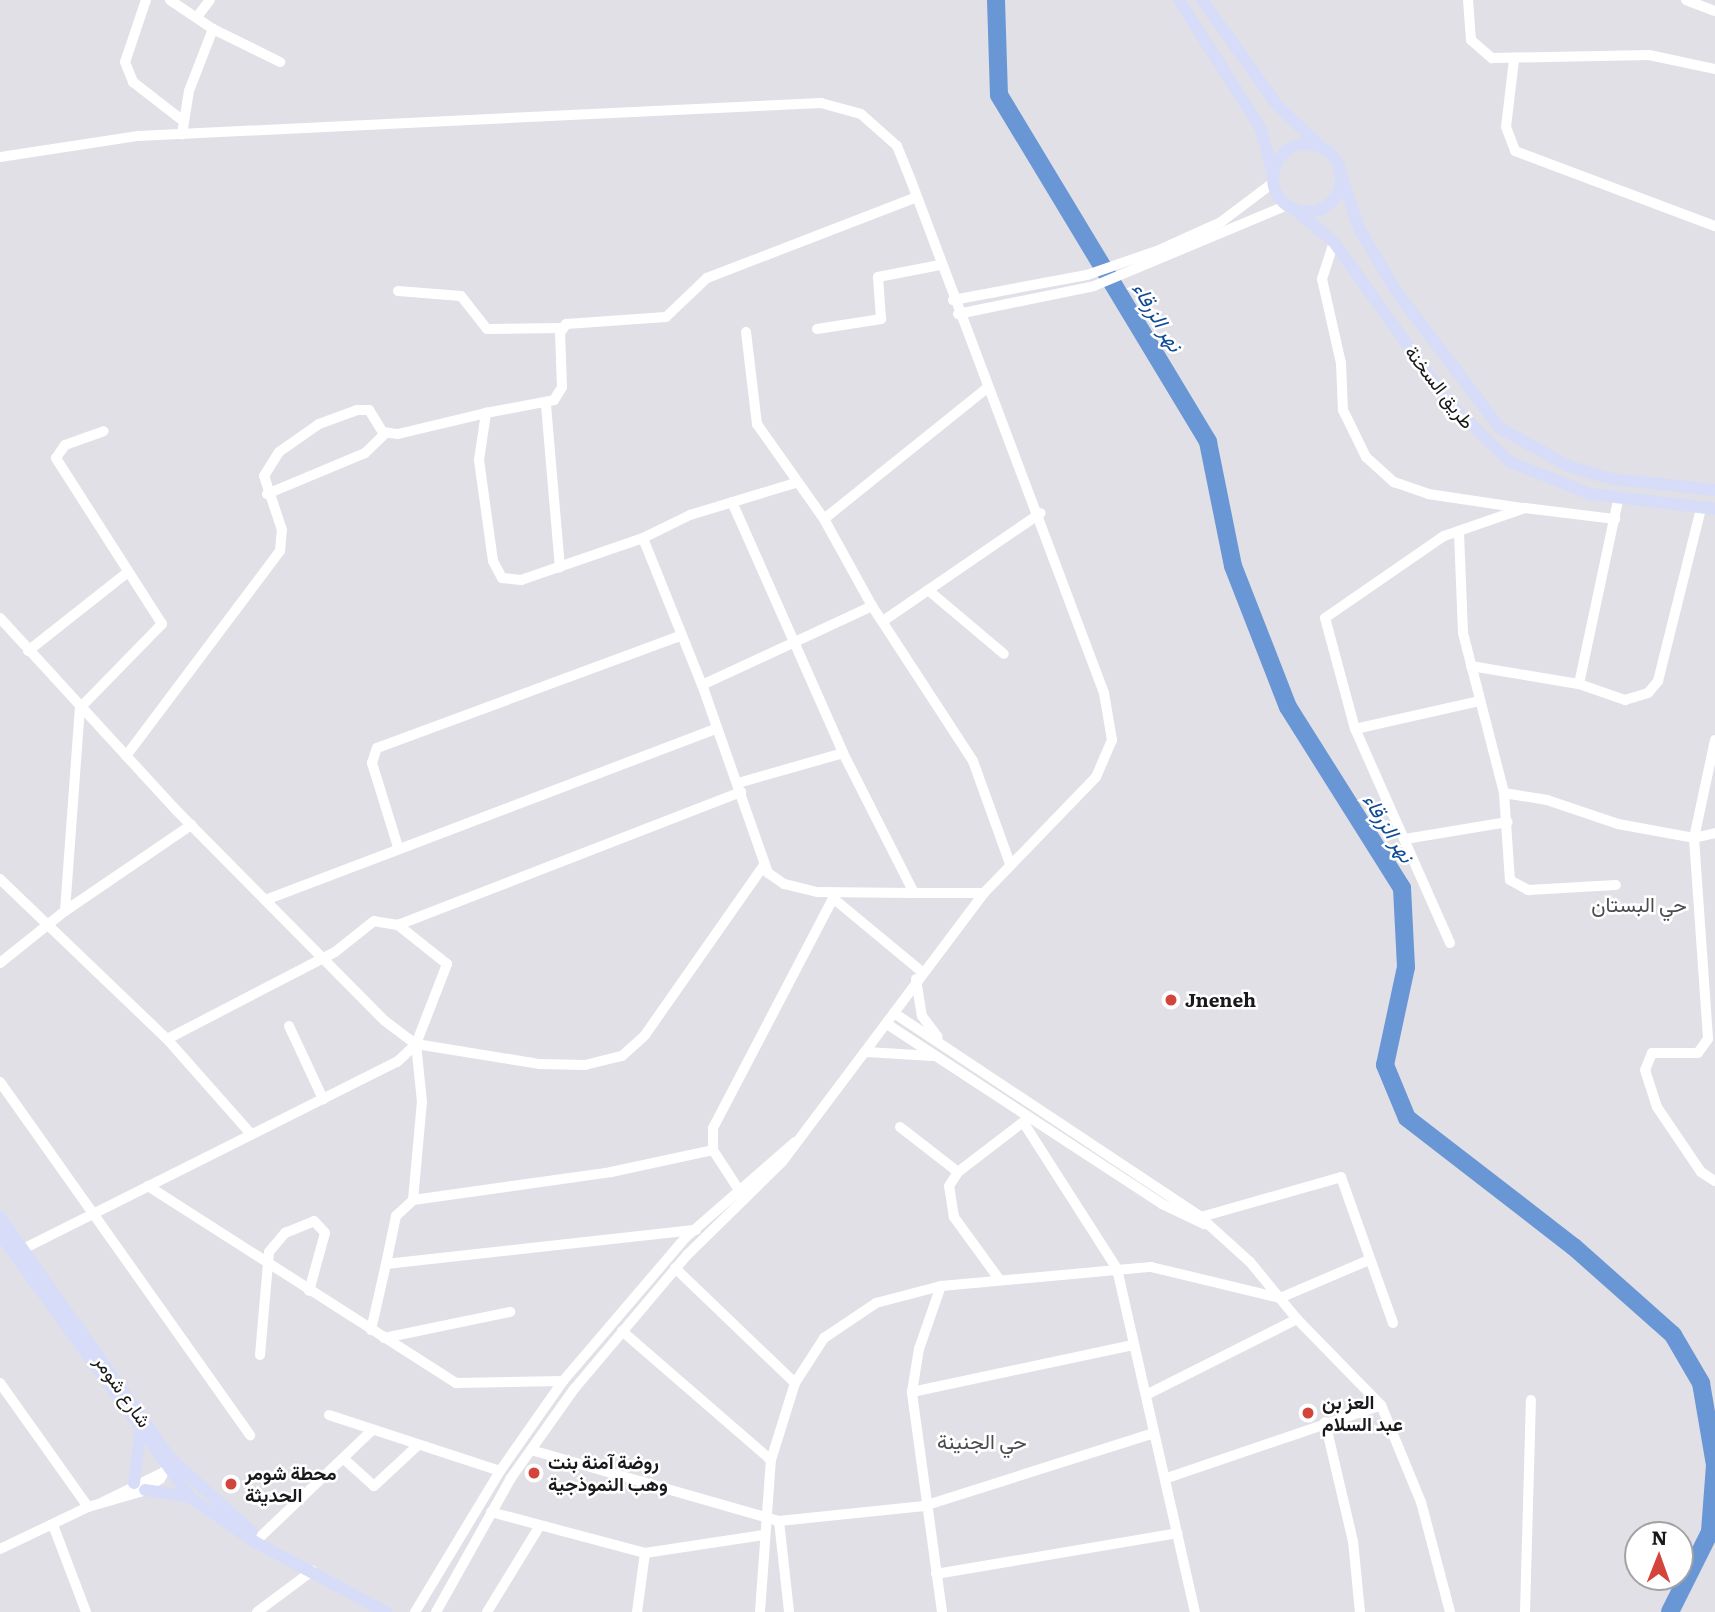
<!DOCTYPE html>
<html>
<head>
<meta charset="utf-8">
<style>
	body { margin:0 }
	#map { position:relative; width:1715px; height:1612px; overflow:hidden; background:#e1e0e6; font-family:Literata,Vazirmatn,serif }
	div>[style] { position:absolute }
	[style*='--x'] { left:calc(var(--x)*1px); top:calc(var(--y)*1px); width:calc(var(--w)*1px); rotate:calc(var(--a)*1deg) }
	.river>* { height:18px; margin:-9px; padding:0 9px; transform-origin:9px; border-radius:9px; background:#6996d5 }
	.minor>* { height:10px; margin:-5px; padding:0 5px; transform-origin:5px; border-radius:5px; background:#fff }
	.major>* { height:12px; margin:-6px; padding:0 6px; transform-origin:6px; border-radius:6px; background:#d7ddf8 }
	.major>.ring { margin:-6px; padding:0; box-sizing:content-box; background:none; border:12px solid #d7ddf8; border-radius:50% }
	.dots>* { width:19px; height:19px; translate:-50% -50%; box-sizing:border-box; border:4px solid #fff; border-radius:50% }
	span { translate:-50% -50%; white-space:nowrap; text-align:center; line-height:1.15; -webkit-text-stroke:5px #fff; paint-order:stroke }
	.street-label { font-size:19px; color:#19181a }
	.poi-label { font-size:19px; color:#19181a; font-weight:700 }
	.left { translate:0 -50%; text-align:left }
	.water-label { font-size:21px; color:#104c96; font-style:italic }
	.neighbourhood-label { font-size:21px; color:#4c4b50 }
	.north { position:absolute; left:1624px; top:1521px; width:70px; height:70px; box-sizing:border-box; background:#fff; border:2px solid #a3a3a3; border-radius:50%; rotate:1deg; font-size:19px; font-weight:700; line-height:28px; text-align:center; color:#19181a }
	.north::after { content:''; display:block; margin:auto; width:24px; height:32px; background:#d2443c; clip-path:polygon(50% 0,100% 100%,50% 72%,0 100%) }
</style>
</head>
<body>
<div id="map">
	<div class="river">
		<div style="--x:996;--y:0;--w:95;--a:88.2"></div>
		<div style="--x:999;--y:95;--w:405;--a:58.9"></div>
		<div style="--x:1208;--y:442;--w:126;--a:78.6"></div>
		<div style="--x:1233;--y:566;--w:151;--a:68.7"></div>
		<div style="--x:1288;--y:707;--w:214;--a:57.8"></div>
		<div style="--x:1402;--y:888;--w:79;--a:87.1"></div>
		<div style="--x:1406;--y:967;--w:100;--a:102.1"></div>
		<div style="--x:1385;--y:1065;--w:57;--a:67.5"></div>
		<div style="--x:1407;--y:1118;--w:211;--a:37.7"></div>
		<div style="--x:1574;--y:1247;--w:132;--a:41.6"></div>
		<div style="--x:1673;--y:1335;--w:56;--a:59.7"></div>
		<div style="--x:1701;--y:1383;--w:83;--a:80.3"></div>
		<div style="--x:1715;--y:1465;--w:67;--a:94.3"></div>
		<div style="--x:1710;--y:1532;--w:89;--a:116.6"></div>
	</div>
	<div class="minor">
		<div style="--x:146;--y:0;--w:65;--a:108.7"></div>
		<div style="--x:125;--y:62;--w:22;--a:68"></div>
		<div style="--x:133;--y:82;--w:62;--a:37.8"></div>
		<div style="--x:170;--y:0;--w:52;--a:34"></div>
		<div style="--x:213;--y:29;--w:66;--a:111.2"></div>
		<div style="--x:189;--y:91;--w:44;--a:99.2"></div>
		<div style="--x:1468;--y:0;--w:40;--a:85.7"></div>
		<div style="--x:1471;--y:40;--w:28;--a:41"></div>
		<div style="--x:1492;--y:58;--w:157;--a:-1.1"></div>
		<div style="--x:1649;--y:55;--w:67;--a:12"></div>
		<div style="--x:1686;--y:0;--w:31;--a:21"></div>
		<div style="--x:197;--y:17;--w:21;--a:-53"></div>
		<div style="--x:213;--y:29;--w:75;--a:26.2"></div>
		<div style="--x:1514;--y:60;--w:67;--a:96.8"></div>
		<div style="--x:1506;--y:127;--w:26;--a:69"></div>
		<div style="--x:1515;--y:151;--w:214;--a:20.6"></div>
		<div style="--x:0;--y:157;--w:140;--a:-8.7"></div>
		<div style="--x:138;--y:136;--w:684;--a:-2.77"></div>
		<div style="--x:821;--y:103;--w:41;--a:15.4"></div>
		<div style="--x:861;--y:114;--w:48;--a:41.6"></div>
		<div style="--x:897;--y:146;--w:35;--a:68"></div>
		<div style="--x:910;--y:178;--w:550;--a:69.36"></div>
		<div style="--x:1104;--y:693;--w:48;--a:80.3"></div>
		<div style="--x:1112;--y:740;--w:40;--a:113.4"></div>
		<div style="--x:1096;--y:777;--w:161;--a:134"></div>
		<div style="--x:984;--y:893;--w:336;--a:126.9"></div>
		<div style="--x:782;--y:1162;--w:133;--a:135.6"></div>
		<div style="--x:687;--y:1255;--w:175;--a:130.1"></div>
		<div style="--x:574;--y:1389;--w:109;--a:125.3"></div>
		<div style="--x:511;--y:1478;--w:154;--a:119.2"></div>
		<div style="--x:1334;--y:242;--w:39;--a:108"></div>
		<div style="--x:1322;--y:279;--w:86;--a:77.3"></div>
		<div style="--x:1341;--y:363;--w:47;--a:87.6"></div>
		<div style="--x:1343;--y:410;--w:52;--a:63.9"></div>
		<div style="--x:1366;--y:457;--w:38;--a:42"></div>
		<div style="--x:1394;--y:482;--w:36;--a:19"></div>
		<div style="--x:1428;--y:494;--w:95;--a:8.5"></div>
		<div style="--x:398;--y:291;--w:63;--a:4.5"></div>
		<div style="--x:461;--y:296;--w:42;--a:51.8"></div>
		<div style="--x:487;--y:329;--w:74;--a:-0.8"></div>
		<div style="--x:953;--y:300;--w:136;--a:-10.6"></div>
		<div style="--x:1087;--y:275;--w:76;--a:-19.1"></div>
		<div style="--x:1159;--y:250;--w:68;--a:-24.3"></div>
		<div style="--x:1221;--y:222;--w:66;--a:-37"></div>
		<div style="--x:958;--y:314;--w:139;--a:-11.6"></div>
		<div style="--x:1094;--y:286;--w:210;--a:-22.7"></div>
		<div style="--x:817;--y:329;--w:65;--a:-8.9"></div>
		<div style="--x:881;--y:319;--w:42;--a:-94.1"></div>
		<div style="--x:878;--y:277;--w:63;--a:-11"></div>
		<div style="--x:746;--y:332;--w:93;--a:83.2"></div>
		<div style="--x:757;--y:424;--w:116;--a:54.8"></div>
		<div style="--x:824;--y:519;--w:99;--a:61.1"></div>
		<div style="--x:546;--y:405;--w:163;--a:85.1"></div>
		<div style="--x:267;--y:494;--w:106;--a:-22.7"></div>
		<div style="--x:365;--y:453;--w:29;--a:-44"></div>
		<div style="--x:732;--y:502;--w:274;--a:66.1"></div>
		<div style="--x:843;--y:753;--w:157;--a:63.1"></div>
		<div style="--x:914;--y:893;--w:70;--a:0"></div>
		<div style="--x:824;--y:519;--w:209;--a:-38.8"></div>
		<div style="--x:1459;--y:533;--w:100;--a:87.7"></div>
		<div style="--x:1463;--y:633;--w:165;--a:75.6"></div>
		<div style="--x:1504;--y:793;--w:87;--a:86.1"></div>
		<div style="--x:1510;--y:880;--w:21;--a:29"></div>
		<div style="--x:1528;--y:890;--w:88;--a:-3.3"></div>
		<div style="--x:643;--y:538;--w:129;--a:161"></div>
		<div style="--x:521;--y:580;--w:19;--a:-174"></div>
		<div style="--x:502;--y:578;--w:19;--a:-118"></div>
		<div style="--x:493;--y:561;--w:102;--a:-97.9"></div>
		<div style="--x:479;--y:460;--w:48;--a:-81.5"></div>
		<div style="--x:486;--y:413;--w:69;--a:-10.8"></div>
		<div style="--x:554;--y:400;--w:15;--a:-58"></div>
		<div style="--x:562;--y:387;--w:54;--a:-92.1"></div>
		<div style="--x:560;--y:333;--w:11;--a:-56"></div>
		<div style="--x:566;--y:324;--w:100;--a:-4"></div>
		<div style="--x:666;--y:317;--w:57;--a:-43.6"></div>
		<div style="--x:707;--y:278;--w:225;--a:-21.1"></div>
		<div style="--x:928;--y:590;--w:99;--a:40.1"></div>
		<div style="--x:0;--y:618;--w:260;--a:47.5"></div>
		<div style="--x:176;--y:810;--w:297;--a:45.3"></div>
		<div style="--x:385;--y:1021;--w:39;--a:37"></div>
		<div style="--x:416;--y:1044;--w:126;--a:9.2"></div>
		<div style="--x:540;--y:1064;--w:45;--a:1.3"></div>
		<div style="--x:585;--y:1065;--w:38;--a:-14"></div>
		<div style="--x:622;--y:1056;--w:31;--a:-42"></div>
		<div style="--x:645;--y:1035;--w:208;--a:-55"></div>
		<div style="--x:883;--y:621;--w:191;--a:-34.4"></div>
		<div style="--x:28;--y:651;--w:127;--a:-38.3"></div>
		<div style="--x:1471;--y:666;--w:109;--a:9.5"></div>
		<div style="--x:1579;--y:684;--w:49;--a:19.2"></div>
		<div style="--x:1625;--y:700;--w:24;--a:-17"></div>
		<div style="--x:1648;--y:693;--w:16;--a:-50"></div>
		<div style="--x:1658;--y:681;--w:178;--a:-76"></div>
		<div style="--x:1579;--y:684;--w:188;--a:-78"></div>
		<div style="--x:702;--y:685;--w:158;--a:-111.9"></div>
		<div style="--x:643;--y:538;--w:52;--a:-26.1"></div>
		<div style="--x:690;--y:515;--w:110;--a:-16.9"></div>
		<div style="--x:1355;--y:729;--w:127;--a:-12.7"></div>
		<div style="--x:1715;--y:740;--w:100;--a:102.1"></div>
		<div style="--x:1694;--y:838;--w:201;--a:86"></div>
		<div style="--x:1708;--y:1039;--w:17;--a:126"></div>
		<div style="--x:1698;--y:1053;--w:46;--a:180"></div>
		<div style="--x:1652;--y:1053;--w:18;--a:112"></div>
		<div style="--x:1645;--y:1070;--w:39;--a:72"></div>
		<div style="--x:1657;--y:1107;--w:78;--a:55.9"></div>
		<div style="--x:1701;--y:1172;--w:17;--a:33"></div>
		<div style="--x:126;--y:756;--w:256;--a:-53.1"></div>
		<div style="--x:280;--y:551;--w:21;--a:-85"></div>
		<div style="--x:282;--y:530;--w:57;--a:-108.4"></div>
		<div style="--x:264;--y:476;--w:28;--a:-58"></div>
		<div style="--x:279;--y:452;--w:49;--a:-35"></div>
		<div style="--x:319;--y:424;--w:40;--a:-20.2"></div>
		<div style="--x:357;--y:410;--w:12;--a:0"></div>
		<div style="--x:369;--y:410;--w:26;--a:58"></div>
		<div style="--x:383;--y:432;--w:15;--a:8"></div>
		<div style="--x:398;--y:434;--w:90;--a:-13.4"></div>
		<div style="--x:738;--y:783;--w:109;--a:-15.9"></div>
		<div style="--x:1504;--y:793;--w:44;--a:9.2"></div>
		<div style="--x:1547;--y:800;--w:75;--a:18.7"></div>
		<div style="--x:1618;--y:824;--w:77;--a:10.4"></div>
		<div style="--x:1694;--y:838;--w:22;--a:-13"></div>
		<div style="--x:1405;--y:839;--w:104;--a:-9.4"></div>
		<div style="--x:398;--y:847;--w:88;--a:-107.2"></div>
		<div style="--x:372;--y:763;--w:16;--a:-72"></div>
		<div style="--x:377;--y:748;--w:325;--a:-20.3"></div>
		<div style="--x:0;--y:879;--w:231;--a:43.8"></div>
		<div style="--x:167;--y:1039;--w:127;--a:48.5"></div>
		<div style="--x:914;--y:893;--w:97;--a:-179.4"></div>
		<div style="--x:817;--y:892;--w:34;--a:-166"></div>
		<div style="--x:784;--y:884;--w:19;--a:-145"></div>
		<div style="--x:768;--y:873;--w:199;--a:-109.3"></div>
		<div style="--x:702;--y:685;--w:187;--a:-24.9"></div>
		<div style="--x:872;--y:606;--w:185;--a:56.9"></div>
		<div style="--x:973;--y:761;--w:109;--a:70.2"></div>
		<div style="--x:268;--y:899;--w:480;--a:-20.8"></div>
		<div style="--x:834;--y:899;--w:113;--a:39.6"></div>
		<div style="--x:65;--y:911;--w:204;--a:-85.8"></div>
		<div style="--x:80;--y:708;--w:117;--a:-45.7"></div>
		<div style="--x:162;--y:624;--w:197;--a:-122.6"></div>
		<div style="--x:56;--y:458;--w:16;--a:-55"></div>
		<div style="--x:65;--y:445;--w:41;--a:-19.7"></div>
		<div style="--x:398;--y:925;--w:368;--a:-21.2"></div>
		<div style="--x:1450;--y:943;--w:234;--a:-113.9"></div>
		<div style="--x:1355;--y:729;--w:115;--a:-105.1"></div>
		<div style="--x:1325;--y:618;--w:145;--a:-34.6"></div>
		<div style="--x:1444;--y:536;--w:86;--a:-19.1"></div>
		<div style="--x:1525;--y:508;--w:91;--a:7"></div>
		<div style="--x:0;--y:963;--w:83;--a:-38.7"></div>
		<div style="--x:65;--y:911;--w:153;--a:-34.3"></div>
		<div style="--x:916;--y:979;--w:37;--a:81"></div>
		<div style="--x:922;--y:1016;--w:26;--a:53"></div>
		<div style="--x:894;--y:1013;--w:365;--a:33.6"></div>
		<div style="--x:1198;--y:1215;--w:70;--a:42.1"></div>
		<div style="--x:1250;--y:1262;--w:74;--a:50.5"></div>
		<div style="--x:1297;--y:1319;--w:169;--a:153.3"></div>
		<div style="--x:887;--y:1024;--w:329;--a:33.2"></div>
		<div style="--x:1162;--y:1204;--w:47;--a:25.5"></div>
		<div style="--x:289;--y:1026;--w:81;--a:65"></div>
		<div style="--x:867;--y:1052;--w:65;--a:3.5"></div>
		<div style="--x:0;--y:1082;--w:433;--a:54.7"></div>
		<div style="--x:1025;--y:1125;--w:171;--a:57.4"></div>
		<div style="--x:1117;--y:1269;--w:352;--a:77.2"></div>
		<div style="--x:900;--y:1127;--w:73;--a:37.8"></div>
		<div style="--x:148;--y:1186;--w:366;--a:32.6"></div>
		<div style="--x:456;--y:1383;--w:107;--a:-1.1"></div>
		<div style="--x:737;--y:1187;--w:44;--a:-123"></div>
		<div style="--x:713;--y:1150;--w:22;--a:-90"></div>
		<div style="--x:713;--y:1128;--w:265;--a:-62.4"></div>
		<div style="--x:413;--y:1200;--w:98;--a:-84.8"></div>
		<div style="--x:422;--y:1102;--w:58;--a:-95.9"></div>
		<div style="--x:1194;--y:1219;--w:153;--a:-15.9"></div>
		<div style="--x:1341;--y:1177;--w:155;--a:70.4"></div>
		<div style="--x:23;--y:1249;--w:418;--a:-26.6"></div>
		<div style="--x:397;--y:1062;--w:26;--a:-43"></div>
		<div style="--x:416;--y:1044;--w:86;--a:-68.8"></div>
		<div style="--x:447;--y:964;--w:63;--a:-141.5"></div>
		<div style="--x:398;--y:925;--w:24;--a:-171"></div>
		<div style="--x:374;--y:921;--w:50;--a:141.5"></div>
		<div style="--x:335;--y:952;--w:189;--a:152.6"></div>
		<div style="--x:386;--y:1264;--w:49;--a:-78.2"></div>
		<div style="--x:396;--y:1216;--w:23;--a:-43"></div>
		<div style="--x:413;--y:1200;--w:200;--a:-8"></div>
		<div style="--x:611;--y:1172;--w:104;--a:-12.2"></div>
		<div style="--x:675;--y:1268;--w:166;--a:43.8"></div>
		<div style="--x:999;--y:1279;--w:77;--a:-126"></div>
		<div style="--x:954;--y:1217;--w:31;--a:-99"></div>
		<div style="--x:949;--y:1186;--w:17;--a:-57"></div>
		<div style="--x:958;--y:1172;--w:87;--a:-37.5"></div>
		<div style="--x:1297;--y:1319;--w:120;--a:45.7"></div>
		<div style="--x:1381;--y:1405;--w:105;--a:67.6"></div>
		<div style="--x:1421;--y:1502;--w:114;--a:75.2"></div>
		<div style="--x:371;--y:1330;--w:68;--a:-77.2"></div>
		<div style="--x:386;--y:1264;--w:312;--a:-6.3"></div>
		<div style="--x:622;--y:1331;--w:197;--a:40.9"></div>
		<div style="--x:771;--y:1460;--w:81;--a:-72.7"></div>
		<div style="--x:795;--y:1383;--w:54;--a:-57.2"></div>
		<div style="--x:824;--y:1338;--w:63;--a:-33.9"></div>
		<div style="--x:876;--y:1303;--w:67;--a:-14.7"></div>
		<div style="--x:384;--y:1338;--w:129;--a:-11.7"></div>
		<div style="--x:260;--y:1355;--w:103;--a:-85"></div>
		<div style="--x:269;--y:1252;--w:25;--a:-50"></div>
		<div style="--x:285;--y:1233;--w:31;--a:-22"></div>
		<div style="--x:314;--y:1221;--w:16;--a:47"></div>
		<div style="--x:325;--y:1233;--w:60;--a:105.4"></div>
		<div style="--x:0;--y:1383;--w:152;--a:54.6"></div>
		<div style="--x:912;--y:1392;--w:226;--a:-12"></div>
		<div style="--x:329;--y:1415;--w:180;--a:18.1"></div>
		<div style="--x:1325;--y:1422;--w:122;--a:76.8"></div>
		<div style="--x:1353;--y:1541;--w:71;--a:84.4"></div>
		<div style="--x:531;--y:1450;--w:258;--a:16"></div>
		<div style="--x:779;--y:1521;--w:146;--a:-5.9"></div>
		<div style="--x:924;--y:1506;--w:241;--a:-17.6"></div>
		<div style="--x:344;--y:1459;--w:40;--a:42"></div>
		<div style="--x:374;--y:1486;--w:59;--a:-42.9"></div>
		<div style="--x:1167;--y:1478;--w:226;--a:-18.8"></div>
		<div style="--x:103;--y:1502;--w:72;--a:-26.2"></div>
		<div style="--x:491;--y:1512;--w:159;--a:14.9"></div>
		<div style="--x:645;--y:1553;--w:60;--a:97.7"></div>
		<div style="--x:779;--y:1521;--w:92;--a:83.7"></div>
		<div style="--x:53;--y:1525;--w:93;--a:69.2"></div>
		<div style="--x:255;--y:1542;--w:161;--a:-43.7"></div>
		<div style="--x:0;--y:1549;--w:98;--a:-25.5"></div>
		<div style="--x:88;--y:1507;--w:54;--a:-16.1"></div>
		<div style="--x:140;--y:1492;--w:24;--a:-33"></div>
		<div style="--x:160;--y:1479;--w:18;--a:-61"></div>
		<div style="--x:645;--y:1553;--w:120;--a:-8.6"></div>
		<div style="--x:936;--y:1574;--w:245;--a:-9.6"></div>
		<div style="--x:257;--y:1612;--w:69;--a:-36.7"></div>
		<div style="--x:415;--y:1612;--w:165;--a:-58.9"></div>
		<div style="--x:500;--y:1471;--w:110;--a:-55"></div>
		<div style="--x:563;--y:1381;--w:188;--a:-49.5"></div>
		<div style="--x:685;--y:1238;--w:146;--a:-41.1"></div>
		<div style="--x:487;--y:1612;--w:100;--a:-58.5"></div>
		<div style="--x:760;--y:1612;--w:152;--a:-85.9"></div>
		<div style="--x:942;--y:1612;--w:222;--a:-97.8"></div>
		<div style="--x:912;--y:1392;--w:44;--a:-80.8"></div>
		<div style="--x:919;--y:1349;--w:67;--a:-70.8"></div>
		<div style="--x:941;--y:1286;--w:211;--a:-5.2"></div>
		<div style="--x:1151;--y:1267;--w:133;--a:13.5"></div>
		<div style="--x:1280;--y:1298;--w:97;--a:-23.1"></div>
		<div style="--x:1525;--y:1612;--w:212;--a:-88.4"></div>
	</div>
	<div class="major">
		<div style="--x:1179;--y:0;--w:151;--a:57.5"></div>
		<div style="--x:1260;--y:127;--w:48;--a:74.2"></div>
		<div style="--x:1202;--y:0;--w:130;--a:54.4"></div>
		<div style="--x:1278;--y:106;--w:59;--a:43.6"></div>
		<div class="ring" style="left:1273px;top:144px;width:56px;height:56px"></div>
		<div style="--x:1341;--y:175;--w:56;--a:71.2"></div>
		<div style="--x:1359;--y:228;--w:73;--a:59.6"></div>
		<div style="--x:1396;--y:291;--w:172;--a:52.8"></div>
		<div style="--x:1500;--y:428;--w:78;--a:29.2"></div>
		<div style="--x:1568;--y:466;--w:46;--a:16.5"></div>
		<div style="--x:1612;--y:479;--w:104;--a:6.1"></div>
		<div style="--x:1294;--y:209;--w:52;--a:39.5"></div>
		<div style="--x:1334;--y:242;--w:198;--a:54.5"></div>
		<div style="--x:1449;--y:403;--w:85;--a:44"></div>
		<div style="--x:1510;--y:462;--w:86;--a:21.8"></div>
		<div style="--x:1590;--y:494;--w:126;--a:6.8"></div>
		<div style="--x:0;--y:1217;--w:295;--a:54.8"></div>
		<div style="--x:170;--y:1458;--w:110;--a:42.1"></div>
		<div style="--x:0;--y:1234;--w:326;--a:54.1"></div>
		<div style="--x:191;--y:1498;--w:78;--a:34.5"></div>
		<div style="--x:255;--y:1542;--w:149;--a:28.1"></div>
		<div style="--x:134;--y:1483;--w:48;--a:-82.9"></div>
		<div style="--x:145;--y:1490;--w:45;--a:9"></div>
	</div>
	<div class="dots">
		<div style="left:1171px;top:1000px;background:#d2443c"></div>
		<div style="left:1308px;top:1413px;background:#d2443c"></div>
		<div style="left:534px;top:1473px;background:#d2443c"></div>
		<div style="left:231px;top:1484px;background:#d2443c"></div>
	</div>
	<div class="street-label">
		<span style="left:1440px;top:387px;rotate:52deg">طريق السخنة</span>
		<span style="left:123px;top:1391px;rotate:55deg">شارع شومر</span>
	</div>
	<div class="poi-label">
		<span class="left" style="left:1185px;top:1000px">Jneneh</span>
		<span class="left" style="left:1322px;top:1413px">العز بن<br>عبد السلام</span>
		<span class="left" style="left:548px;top:1473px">روضة آمنة بنت<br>وهب النموذجية</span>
		<span class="left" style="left:245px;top:1484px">محطة شومر<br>الحديثة</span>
	</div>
	<div class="water-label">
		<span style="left:1159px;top:316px;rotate:59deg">نهر الزرقاء</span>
		<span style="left:1390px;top:827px;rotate:58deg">نهر الزرقاء</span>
	</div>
	<div class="neighbourhood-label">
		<span style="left:1639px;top:903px">حي البستان</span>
		<span style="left:982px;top:1440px">حي الجنينة</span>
	</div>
	<div class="north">N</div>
</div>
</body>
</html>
